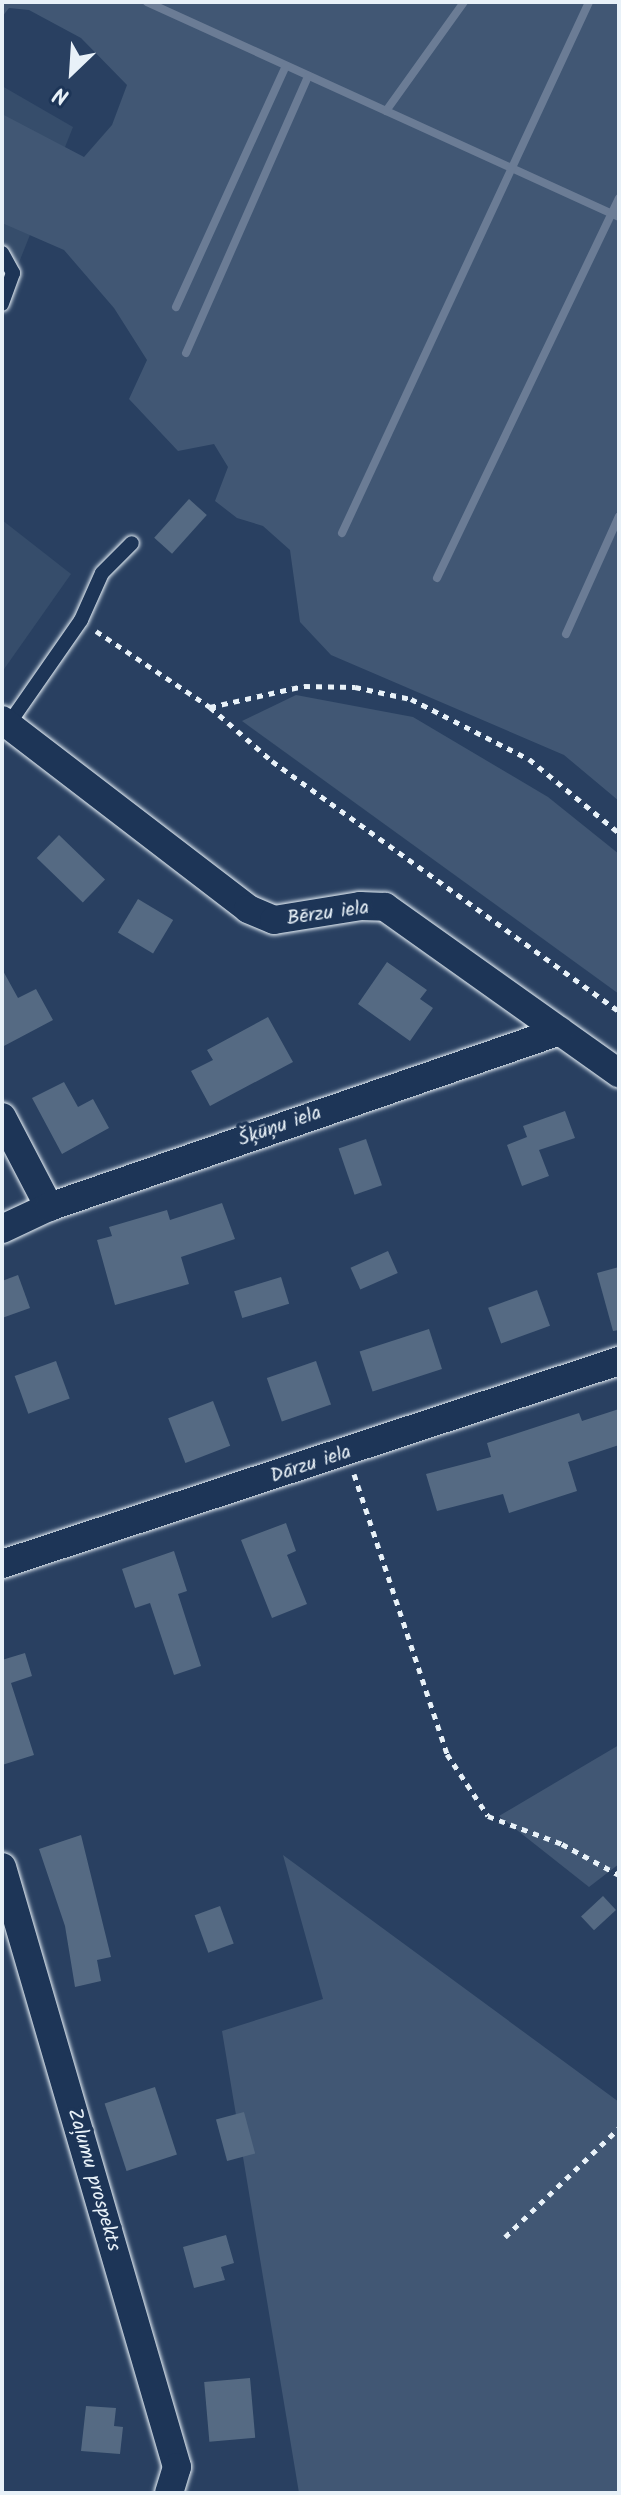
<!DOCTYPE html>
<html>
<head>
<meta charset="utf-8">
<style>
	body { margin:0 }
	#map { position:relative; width:621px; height:2495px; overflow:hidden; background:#294061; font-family:Kalam,sans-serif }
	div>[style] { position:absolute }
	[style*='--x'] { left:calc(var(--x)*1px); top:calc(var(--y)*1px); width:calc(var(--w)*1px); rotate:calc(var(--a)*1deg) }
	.built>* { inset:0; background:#364d6b }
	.green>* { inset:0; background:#415774 }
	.stream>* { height:8px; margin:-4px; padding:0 4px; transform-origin:4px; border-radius:4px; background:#6b7c95 }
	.building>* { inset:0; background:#556a83; transform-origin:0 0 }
	.path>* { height:5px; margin-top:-2.5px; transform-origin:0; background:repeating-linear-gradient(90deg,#e8f1f8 0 6px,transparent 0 12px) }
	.roads { filter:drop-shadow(0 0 2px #e8f1f8) drop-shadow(0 0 2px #e8f1f8) }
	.lane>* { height:14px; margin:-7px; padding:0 7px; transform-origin:7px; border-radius:7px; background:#1d3557 }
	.street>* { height:28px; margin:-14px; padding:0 14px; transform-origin:14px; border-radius:14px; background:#1d3557 }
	span { translate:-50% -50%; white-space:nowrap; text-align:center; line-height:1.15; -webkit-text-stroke:7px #1d3557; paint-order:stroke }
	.street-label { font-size:20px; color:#e8f1f8 }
	.frame { position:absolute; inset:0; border:4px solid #e8f1f8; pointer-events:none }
	.north { position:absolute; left:32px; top:32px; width:80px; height:80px; -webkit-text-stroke:6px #1d3557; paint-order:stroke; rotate:205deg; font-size:22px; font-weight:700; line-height:32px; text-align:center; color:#e8f1f8 }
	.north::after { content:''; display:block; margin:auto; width:28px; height:36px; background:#e8f1f8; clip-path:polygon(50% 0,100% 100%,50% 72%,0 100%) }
</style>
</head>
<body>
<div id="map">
	<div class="built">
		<div style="clip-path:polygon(2px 86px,73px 127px,2px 305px)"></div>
		<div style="clip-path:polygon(2px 520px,71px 574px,2px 672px)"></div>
	</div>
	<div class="green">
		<div style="clip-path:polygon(2px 2px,619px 2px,619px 801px,564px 755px,331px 655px,300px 622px,290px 550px,263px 526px,237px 518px,215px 501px,228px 467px,214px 444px,178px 451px,129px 399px,147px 360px,114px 308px,64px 250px,2px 223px,2px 114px,84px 157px,112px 125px,127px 85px,81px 38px,29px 10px,9px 8px,2px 17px)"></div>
		<div style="clip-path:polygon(296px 695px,413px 717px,548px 797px,619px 854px,619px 994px,242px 721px)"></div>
		<div style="clip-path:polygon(619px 1745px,619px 1864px,589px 1887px,499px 1816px)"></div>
		<div style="clip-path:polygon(283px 1855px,619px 2102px,619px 2493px,299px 2493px,222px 2031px,323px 1999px)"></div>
	</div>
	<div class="stream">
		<div style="--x:147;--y:2;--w:519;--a:24.49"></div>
		<div style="--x:386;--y:111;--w:134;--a:-54.4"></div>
		<div style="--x:176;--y:307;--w:265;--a:-65.5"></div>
		<div style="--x:186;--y:353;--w:303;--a:-66.2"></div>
		<div style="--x:342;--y:533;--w:586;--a:-65.05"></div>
		<div style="--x:437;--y:578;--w:421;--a:-64.4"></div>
		<div style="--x:566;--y:634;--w:129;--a:-65.8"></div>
	</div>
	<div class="building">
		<div style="left:189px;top:499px;width:24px;height:52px;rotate:42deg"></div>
		<div style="left:59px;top:835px;width:64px;height:32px;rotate:44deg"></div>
		<div style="left:138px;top:899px;width:41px;height:39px;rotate:31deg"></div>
		<div style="clip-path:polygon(387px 962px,427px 990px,420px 999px,433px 1008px,410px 1041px,358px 1004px)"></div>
		<div style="clip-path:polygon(2px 969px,18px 998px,36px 989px,53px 1020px,2px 1047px)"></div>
		<div style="clip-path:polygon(268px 1017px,293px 1062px,210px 1106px,191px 1071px,213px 1060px,207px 1050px)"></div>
		<div style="clip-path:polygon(64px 1082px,78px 1107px,93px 1099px,109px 1128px,62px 1154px,32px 1098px)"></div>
		<div style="clip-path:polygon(565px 1111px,575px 1138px,539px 1150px,549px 1176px,522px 1186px,507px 1145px,527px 1137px,523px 1126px)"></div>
		<div style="left:366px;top:1139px;width:49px;height:29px;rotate:71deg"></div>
		<div style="clip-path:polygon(222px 1203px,235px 1239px,181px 1257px,189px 1284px,115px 1305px,97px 1240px,112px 1236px,109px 1227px,167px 1210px,170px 1220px)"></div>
		<div style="left:388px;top:1251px;width:24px;height:41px;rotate:66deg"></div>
		<div style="clip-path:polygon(619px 1267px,619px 1330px,613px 1331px,597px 1273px)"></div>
		<div style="clip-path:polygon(18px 1275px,30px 1308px,2px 1318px,2px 1281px)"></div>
		<div style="left:281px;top:1277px;width:28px;height:49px;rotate:73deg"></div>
		<div style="left:537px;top:1290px;width:38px;height:52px;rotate:70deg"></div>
		<div style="left:429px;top:1329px;width:42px;height:73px;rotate:72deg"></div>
		<div style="left:56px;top:1361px;width:40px;height:44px;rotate:70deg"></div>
		<div style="left:316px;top:1361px;width:46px;height:52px;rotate:71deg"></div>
		<div style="left:213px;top:1401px;width:48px;height:48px;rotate:69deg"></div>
		<div style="clip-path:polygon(619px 1409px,619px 1445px,568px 1462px,577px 1491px,509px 1513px,503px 1494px,437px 1511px,426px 1474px,491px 1457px,487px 1443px,579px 1413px,582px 1421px)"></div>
		<div style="clip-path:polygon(286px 1523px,296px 1551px,287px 1555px,307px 1604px,272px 1618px,241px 1540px)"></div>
		<div style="clip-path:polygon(174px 1551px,187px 1591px,178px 1594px,201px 1666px,174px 1675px,150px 1603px,135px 1608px,122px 1569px)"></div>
		<div style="clip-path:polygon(25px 1653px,32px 1676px,11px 1683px,34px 1755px,2px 1765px,2px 1660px)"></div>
		<div style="clip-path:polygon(81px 1835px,111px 1957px,97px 1960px,101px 1981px,75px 1987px,65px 1926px,39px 1849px)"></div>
		<div style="left:603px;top:1896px;width:19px;height:30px;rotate:47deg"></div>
		<div style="left:220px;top:1906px;width:40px;height:27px;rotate:70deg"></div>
		<div style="left:155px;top:2087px;width:71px;height:53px;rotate:72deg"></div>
		<div style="left:244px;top:2112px;width:43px;height:29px;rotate:75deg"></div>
		<div style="clip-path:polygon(226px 2235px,234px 2263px,221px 2267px,225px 2280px,194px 2288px,183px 2247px)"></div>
		<div style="left:250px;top:2378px;width:60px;height:46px;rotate:85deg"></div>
		<div style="clip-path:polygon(86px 2406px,116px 2408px,114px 2426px,123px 2427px,120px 2454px,81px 2451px)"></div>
	</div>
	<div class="path">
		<div style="--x:96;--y:631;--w:137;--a:33.7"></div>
		<div style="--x:210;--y:707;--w:82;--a:41.1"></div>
		<div style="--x:272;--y:761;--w:428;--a:35.8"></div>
		<div style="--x:210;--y:707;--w:96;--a:-12.6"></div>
		<div style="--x:304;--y:686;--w:51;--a:1.1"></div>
		<div style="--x:355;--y:687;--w:57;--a:12.1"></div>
		<div style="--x:411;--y:699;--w:132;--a:27"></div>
		<div style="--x:529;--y:759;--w:117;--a:39.4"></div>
		<div style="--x:354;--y:1474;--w:295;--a:71.6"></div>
		<div style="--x:447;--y:1754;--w:74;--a:56.5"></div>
		<div style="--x:488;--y:1816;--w:79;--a:20.7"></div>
		<div style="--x:562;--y:1844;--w:65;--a:28.5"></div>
		<div style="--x:505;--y:2237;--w:158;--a:-43.7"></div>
	</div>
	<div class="roads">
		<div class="lane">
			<div style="--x:2;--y:253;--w:23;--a:61"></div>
			<div style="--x:13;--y:273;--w:33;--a:110"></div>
			<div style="--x:8;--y:725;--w:128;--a:-55.2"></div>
			<div style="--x:81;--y:620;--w:51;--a:-65.9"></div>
			<div style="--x:102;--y:573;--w:42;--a:-45"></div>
		</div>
		<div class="street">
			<div style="--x:2;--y:720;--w:310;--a:37.5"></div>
			<div style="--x:248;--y:909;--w:28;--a:23"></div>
			<div style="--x:274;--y:920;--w:87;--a:-9.2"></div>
			<div style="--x:360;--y:906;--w:25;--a:2"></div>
			<div style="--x:385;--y:907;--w:287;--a:35.4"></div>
			<div style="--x:2;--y:1117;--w:102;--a:62.4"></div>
			<div style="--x:2;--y:1229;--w:52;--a:-25.1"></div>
			<div style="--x:49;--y:1207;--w:540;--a:-19"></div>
			<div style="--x:2;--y:1564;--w:650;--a:-18.21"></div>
			<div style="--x:2;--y:1867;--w:625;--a:73.74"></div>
			<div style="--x:177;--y:2467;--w:27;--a:107"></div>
		</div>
	</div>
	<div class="street-label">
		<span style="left:328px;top:914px;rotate:-8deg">Bērzu iela</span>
		<span style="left:280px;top:1127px;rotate:-19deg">Šķūņu iela</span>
		<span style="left:311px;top:1465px;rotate:-18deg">Dārzu iela</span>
		<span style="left:93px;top:2180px;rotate:74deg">Zaļumu prospekts</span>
	</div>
	<div class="frame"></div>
	<div class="north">N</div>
</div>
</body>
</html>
